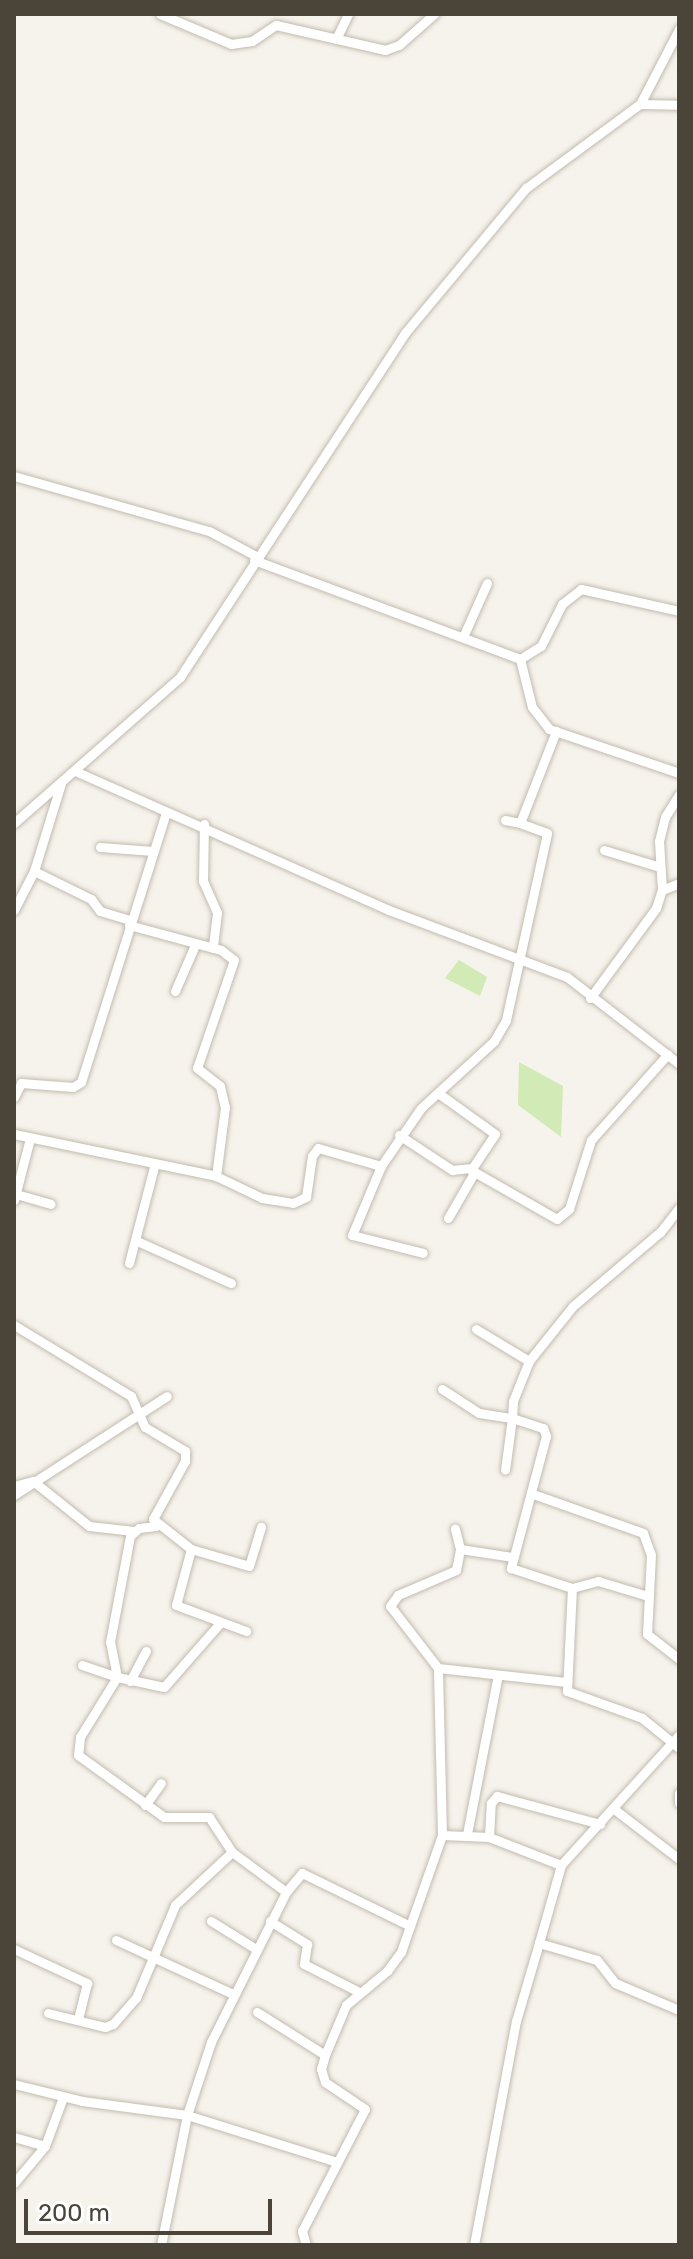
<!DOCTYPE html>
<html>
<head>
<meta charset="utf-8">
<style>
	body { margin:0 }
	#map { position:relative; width:693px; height:2259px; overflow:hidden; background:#f6f3ec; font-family:Rubik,sans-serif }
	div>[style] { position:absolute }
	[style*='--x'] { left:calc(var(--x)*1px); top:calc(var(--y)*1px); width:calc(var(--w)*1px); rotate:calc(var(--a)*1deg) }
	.green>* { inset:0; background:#d2eab5 }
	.roads { filter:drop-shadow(0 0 2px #c2bbae) drop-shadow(0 0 2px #c2bbae) }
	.street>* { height:9px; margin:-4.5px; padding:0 4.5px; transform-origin:4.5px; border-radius:4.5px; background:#fff }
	span { translate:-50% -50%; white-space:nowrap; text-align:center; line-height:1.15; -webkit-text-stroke:6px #fff; paint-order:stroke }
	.frame { position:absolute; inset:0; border:16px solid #4b4439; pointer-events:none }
	.scale { position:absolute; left:24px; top:2199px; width:248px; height:36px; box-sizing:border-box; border:4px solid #4b4439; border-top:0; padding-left:10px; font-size:24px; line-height:28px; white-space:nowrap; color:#4b4439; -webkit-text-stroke:6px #fff; paint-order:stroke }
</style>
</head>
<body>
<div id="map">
	<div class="green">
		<div style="clip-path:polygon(459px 960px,487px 977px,480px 996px,445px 978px)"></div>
		<div style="clip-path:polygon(519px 1062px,563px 1086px,561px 1137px,518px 1105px)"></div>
	</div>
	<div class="roads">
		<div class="street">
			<div style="--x:160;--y:14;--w:77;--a:22.9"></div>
			<div style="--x:231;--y:44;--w:21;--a:-8"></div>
			<div style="--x:252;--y:41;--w:29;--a:-34"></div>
			<div style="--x:276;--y:25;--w:112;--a:12.9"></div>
			<div style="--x:385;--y:50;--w:15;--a:-20"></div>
			<div style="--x:399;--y:45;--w:47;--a:-41.5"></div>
			<div style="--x:336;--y:39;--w:28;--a:-64"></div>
			<div style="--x:640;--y:104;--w:85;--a:-62.5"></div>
			<div style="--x:14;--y:476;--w:203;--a:15.8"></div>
			<div style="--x:209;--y:531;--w:53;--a:28"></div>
			<div style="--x:254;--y:560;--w:284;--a:20.4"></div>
			<div style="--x:520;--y:659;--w:25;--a:-32"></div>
			<div style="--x:541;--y:646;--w:47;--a:-63.4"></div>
			<div style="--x:562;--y:604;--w:24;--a:-38"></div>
			<div style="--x:581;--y:589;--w:100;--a:12.7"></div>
			<div style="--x:463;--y:637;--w:59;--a:-66"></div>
			<div style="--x:520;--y:659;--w:49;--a:76"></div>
			<div style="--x:532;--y:707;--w:28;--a:52"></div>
			<div style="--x:549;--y:729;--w:137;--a:18.7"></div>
			<div style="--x:75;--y:771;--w:343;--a:23.9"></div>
			<div style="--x:389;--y:910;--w:190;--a:20.6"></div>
			<div style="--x:567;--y:977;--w:142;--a:37.8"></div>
			<div style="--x:505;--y:820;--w:15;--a:11"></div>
			<div style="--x:14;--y:823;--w:221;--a:-41.3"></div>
			<div style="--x:180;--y:677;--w:411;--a:-56.8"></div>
			<div style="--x:405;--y:333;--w:189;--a:-50.2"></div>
			<div style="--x:526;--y:188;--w:142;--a:-36.4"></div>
			<div style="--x:640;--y:104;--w:39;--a:1"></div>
			<div style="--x:204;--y:824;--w:57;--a:91"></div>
			<div style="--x:203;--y:881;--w:35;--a:66"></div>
			<div style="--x:217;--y:913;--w:35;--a:97"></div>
			<div style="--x:100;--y:847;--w:53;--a:4.3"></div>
			<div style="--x:604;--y:850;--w:59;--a:16.9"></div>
			<div style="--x:34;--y:871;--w:92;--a:-72.9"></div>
			<div style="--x:662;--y:890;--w:18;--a:-22"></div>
			<div style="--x:14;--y:910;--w:44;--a:-62.9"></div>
			<div style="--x:34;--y:871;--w:64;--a:26.2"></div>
			<div style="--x:91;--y:899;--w:15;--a:53"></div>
			<div style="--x:100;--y:911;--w:31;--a:17"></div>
			<div style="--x:129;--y:925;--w:95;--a:15.2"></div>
			<div style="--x:221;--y:950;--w:16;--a:38"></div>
			<div style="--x:234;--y:960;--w:114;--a:108.9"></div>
			<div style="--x:197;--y:1068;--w:29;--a:38"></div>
			<div style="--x:220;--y:1086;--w:22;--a:77"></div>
			<div style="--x:225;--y:1107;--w:70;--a:97.4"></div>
			<div style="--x:175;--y:991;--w:50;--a:-66.5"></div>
			<div style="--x:590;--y:998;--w:112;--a:-53.7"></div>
			<div style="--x:656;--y:908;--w:19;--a:-72"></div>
			<div style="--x:662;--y:890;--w:49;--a:-93.5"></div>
			<div style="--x:659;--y:841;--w:25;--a:-76"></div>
			<div style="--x:665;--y:817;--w:26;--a:-58"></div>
			<div style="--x:438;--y:1093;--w:70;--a:35.7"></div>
			<div style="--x:495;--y:1134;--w:43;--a:123.7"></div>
			<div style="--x:471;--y:1170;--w:99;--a:29.7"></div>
			<div style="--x:557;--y:1219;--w:16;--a:-40"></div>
			<div style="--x:569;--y:1209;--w:72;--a:-72.3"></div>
			<div style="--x:591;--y:1140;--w:115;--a:-48.2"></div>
			<div style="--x:14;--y:1097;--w:16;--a:-63"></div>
			<div style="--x:21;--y:1083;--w:52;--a:4.4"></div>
			<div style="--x:73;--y:1087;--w:9;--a:-32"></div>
			<div style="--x:81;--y:1082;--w:283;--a:-72.5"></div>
			<div style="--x:14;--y:1134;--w:206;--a:11.7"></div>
			<div style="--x:216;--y:1176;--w:51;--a:25.6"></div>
			<div style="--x:262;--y:1198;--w:31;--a:9"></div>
			<div style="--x:293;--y:1203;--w:14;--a:-25"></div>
			<div style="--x:306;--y:1197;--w:41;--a:-81.7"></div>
			<div style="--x:312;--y:1156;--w:10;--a:-53"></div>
			<div style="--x:318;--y:1148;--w:66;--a:15.9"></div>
			<div style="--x:381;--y:1166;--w:70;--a:-55.4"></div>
			<div style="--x:421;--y:1108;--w:99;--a:-42.5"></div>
			<div style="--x:494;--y:1041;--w:24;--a:-60"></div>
			<div style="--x:506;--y:1020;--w:191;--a:-77.6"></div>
			<div style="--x:547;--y:833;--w:29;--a:-160"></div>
			<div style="--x:520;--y:823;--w:99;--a:-68.6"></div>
			<div style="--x:399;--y:1135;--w:64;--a:33.4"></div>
			<div style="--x:452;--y:1170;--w:18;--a:-6"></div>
			<div style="--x:381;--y:1166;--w:75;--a:112.8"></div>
			<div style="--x:352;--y:1235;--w:73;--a:14.2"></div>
			<div style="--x:16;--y:1194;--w:36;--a:16"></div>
			<div style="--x:14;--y:1200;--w:64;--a:-75.5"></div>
			<div style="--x:679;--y:1208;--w:31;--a:128"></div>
			<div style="--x:660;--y:1232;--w:114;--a:139.6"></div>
			<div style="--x:573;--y:1306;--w:70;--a:128.7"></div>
			<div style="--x:529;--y:1361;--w:43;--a:111.8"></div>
			<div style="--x:513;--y:1401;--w:17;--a:93"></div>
			<div style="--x:512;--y:1418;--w:33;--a:18"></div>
			<div style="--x:543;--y:1428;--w:9;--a:69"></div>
			<div style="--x:546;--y:1436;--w:137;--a:104.9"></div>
			<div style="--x:511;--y:1568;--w:64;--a:18.2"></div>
			<div style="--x:572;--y:1588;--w:103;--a:92.8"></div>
			<div style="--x:567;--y:1691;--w:80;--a:19.8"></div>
			<div style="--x:642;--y:1718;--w:48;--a:39"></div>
			<div style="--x:448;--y:1218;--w:52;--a:-60"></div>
			<div style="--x:137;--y:1241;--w:103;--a:24.1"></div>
			<div style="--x:129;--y:1263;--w:99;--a:-75.4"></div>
			<div style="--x:14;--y:1325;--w:137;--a:31.3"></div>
			<div style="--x:131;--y:1396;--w:34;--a:66"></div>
			<div style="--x:145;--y:1427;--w:47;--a:31"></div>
			<div style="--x:185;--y:1451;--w:10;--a:90"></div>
			<div style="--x:185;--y:1461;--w:66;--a:118.9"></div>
			<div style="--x:153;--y:1519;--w:48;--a:38.3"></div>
			<div style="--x:191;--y:1549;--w:58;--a:105"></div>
			<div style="--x:176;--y:1605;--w:75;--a:20.4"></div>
			<div style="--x:476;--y:1329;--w:62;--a:31.1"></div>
			<div style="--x:442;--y:1389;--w:44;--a:33"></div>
			<div style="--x:479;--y:1413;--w:33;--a:9"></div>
			<div style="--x:512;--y:1418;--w:52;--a:97.7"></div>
			<div style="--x:14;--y:1486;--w:20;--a:-15"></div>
			<div style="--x:33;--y:1481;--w:72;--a:38.8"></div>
			<div style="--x:89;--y:1526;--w:45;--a:6.3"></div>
			<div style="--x:533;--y:1494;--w:117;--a:19.5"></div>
			<div style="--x:643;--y:1533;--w:23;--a:70"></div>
			<div style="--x:651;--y:1555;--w:79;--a:92.9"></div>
			<div style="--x:647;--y:1634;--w:41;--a:38"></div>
			<div style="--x:14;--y:1495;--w:182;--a:-32.9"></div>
			<div style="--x:191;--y:1549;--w:60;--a:16.3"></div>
			<div style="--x:249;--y:1566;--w:41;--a:-72.9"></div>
			<div style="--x:460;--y:1549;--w:54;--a:8.6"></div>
			<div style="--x:572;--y:1588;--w:27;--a:-15"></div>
			<div style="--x:598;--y:1581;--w:52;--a:16.7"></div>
			<div style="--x:220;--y:1623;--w:85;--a:131.2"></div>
			<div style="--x:164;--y:1687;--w:48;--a:-168"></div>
			<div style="--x:117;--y:1677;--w:70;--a:121.7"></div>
			<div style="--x:80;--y:1737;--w:18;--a:96"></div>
			<div style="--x:78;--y:1755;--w:106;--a:35.8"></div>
			<div style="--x:164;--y:1817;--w:45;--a:0"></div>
			<div style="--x:209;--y:1817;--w:42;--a:56.7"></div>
			<div style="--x:232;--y:1852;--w:67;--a:36.5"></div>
			<div style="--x:82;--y:1665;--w:37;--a:19"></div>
			<div style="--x:438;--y:1668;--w:129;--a:6.2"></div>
			<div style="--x:117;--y:1677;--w:36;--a:-101"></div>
			<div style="--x:110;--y:1642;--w:108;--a:-79.3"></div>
			<div style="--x:130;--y:1536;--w:12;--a:-42"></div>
			<div style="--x:139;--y:1528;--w:17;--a:-7"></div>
			<div style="--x:130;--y:1681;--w:34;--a:-62"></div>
			<div style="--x:679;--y:1793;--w:10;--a:90"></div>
			<div style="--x:145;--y:1805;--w:27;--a:-54"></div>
			<div style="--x:614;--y:1809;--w:82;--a:37.6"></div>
			<div style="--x:467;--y:1834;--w:162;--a:-79"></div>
			<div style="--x:442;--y:1835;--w:167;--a:-91.4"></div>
			<div style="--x:438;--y:1668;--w:78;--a:-127.7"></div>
			<div style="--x:390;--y:1606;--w:14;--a:-54"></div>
			<div style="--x:398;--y:1595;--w:63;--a:-23.3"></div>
			<div style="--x:456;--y:1570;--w:21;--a:-79"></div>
			<div style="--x:460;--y:1549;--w:21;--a:-104"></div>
			<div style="--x:489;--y:1837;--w:34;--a:-87"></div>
			<div style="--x:491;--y:1803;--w:9;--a:-49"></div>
			<div style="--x:497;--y:1796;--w:107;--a:15.2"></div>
			<div style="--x:211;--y:1921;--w:53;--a:31.9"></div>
			<div style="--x:270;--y:1921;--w:44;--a:31.9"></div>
			<div style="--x:307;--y:1944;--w:20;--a:99"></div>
			<div style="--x:304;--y:1964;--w:59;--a:27"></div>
			<div style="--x:116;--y:1940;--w:129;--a:24.8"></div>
			<div style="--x:539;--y:1943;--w:81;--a:-74.2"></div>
			<div style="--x:14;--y:1949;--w:81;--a:25"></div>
			<div style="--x:87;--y:1983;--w:38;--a:104"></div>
			<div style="--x:257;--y:2012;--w:80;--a:32.3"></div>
			<div style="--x:48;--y:2013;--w:59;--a:13.8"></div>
			<div style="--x:105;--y:2027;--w:9;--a:-21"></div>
			<div style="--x:113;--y:2024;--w:35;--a:-49"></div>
			<div style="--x:136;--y:1998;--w:101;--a:-67.2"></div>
			<div style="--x:175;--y:1905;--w:78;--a:-42.9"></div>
			<div style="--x:14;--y:2084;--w:70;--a:14"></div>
			<div style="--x:82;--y:2101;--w:106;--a:7.6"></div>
			<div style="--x:187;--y:2115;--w:157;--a:17.4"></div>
			<div style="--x:14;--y:2137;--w:32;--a:16"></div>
			<div style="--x:14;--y:2183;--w:48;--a:-50"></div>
			<div style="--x:45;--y:2146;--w:52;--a:-69.8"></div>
			<div style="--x:161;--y:2245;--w:133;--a:-78.7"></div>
			<div style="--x:187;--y:2115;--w:77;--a:-71.8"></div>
			<div style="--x:211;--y:2042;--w:168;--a:-63.4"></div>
			<div style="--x:286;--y:1892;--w:25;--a:-50"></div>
			<div style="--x:302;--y:1873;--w:120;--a:26.1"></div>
			<div style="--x:410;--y:1926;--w:96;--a:-70.6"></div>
			<div style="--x:442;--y:1835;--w:47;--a:2.4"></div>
			<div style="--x:489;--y:1837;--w:77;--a:21.3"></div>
			<div style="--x:561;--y:1865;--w:176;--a:-47.8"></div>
			<div style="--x:306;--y:2245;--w:15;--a:-106"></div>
			<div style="--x:302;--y:2231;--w:137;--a:-62.7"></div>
			<div style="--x:365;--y:2109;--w:48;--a:-146"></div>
			<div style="--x:325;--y:2082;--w:14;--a:-107"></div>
			<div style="--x:321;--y:2069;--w:15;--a:-74"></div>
			<div style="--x:325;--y:2055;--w:54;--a:-67.2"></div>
			<div style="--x:346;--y:2005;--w:53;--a:-39.7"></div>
			<div style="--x:387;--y:1971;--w:24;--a:-54"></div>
			<div style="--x:401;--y:1952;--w:28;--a:-71"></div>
			<div style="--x:474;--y:2245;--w:228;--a:-79.4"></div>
			<div style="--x:516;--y:2021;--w:81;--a:-73.6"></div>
			<div style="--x:539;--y:1943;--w:60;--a:16.3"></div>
			<div style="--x:597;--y:1960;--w:29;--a:52"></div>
			<div style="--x:615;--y:1983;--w:69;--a:22.9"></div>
		</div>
	</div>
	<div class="frame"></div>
	<div class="scale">200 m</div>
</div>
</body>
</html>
